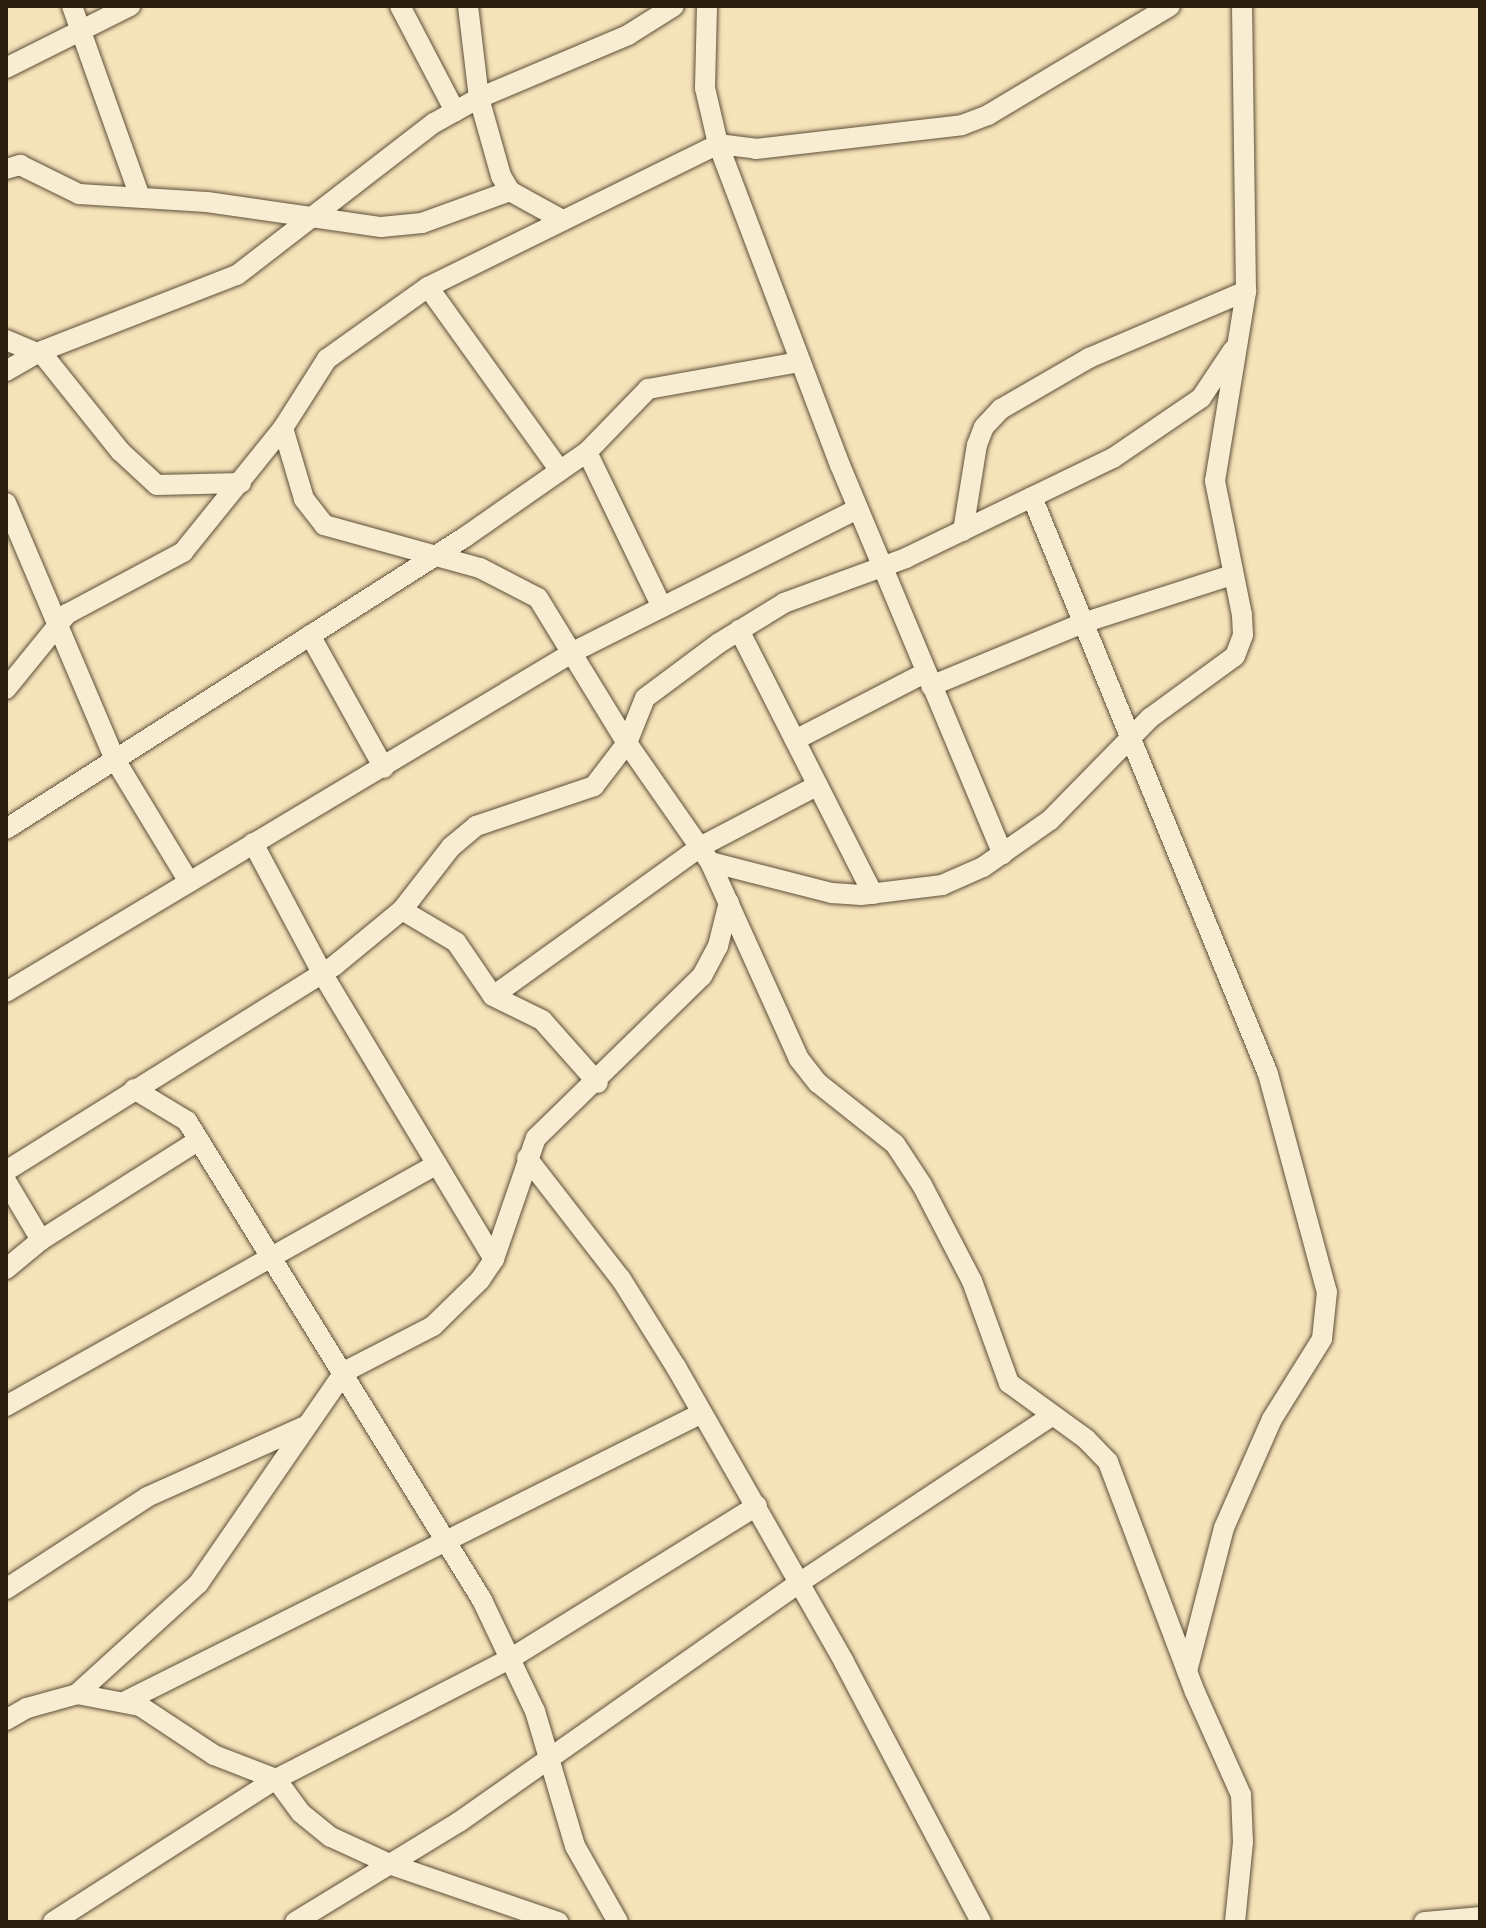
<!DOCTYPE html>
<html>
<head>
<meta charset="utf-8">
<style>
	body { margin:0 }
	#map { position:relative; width:1486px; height:1928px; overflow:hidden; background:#f5e3b9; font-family:"Sorts Mill Goudy",serif }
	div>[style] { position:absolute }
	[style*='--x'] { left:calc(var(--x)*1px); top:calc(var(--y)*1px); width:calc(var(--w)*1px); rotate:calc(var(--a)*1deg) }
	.roads { filter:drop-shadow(0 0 2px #5e4f39) drop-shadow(0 0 2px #5e4f39) }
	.minor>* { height:20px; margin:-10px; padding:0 10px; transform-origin:10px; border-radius:10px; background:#f8edd2 }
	span { translate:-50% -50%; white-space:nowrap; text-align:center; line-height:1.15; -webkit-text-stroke:8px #f8edd2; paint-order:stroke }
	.frame { position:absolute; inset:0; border:8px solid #2c1e0e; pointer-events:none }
</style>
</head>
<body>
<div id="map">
	<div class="roads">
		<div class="minor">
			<div style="--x:72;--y:6;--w:203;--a:70.4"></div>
			<div style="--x:400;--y:6;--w:119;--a:62.4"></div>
			<div style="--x:468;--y:6;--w:93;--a:83.2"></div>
			<div style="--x:479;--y:98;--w:81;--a:74.2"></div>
			<div style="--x:501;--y:176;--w:17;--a:59"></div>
			<div style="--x:510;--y:191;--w:56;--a:28.9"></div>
			<div style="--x:707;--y:6;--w:82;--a:91.4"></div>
			<div style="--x:705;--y:88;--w:57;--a:76.9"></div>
			<div style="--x:718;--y:144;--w:343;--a:69.2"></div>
			<div style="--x:840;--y:465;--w:422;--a:67.3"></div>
			<div style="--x:6;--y:68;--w:139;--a:-26.6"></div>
			<div style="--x:6;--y:169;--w:15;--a:-16"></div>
			<div style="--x:20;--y:165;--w:66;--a:26.2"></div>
			<div style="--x:79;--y:194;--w:128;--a:3.6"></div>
			<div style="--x:207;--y:202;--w:176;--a:8.2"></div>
			<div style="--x:381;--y:227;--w:41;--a:-5.6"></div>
			<div style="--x:422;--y:223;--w:94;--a:-20"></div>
			<div style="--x:428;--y:287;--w:226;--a:54.3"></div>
			<div style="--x:6;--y:340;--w:41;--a:22.8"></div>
			<div style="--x:44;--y:356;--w:122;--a:51.3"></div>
			<div style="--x:120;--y:451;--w:50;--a:42.6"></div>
			<div style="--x:157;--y:485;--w:84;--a:-1.4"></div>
			<div style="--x:6;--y:371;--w:38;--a:-30"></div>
			<div style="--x:39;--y:352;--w:212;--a:-21.3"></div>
			<div style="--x:237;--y:275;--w:249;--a:-37.7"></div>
			<div style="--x:434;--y:123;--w:51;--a:-29.1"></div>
			<div style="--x:479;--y:98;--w:162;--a:-22.9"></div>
			<div style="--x:628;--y:35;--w:54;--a:-32.2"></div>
			<div style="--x:283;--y:428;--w:74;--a:73.5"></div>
			<div style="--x:304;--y:499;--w:33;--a:52"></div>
			<div style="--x:324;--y:525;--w:162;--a:15.4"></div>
			<div style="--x:480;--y:568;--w:65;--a:27.3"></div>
			<div style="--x:538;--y:598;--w:170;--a:58.5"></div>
			<div style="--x:627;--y:743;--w:145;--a:55.1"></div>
			<div style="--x:710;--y:862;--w:216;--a:65.7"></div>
			<div style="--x:799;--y:1059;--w:31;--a:52"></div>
			<div style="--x:818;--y:1083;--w:98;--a:38.4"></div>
			<div style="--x:895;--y:1144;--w:49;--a:56.6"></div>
			<div style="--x:922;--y:1185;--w:108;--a:62.5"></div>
			<div style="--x:972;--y:1281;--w:109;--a:70.1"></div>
			<div style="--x:1009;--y:1383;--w:95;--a:36"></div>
			<div style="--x:1086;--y:1439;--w:32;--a:46"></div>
			<div style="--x:1108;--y:1462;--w:246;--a:69.3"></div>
			<div style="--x:1195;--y:1692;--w:113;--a:65.9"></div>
			<div style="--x:1241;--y:1795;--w:47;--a:87.6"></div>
			<div style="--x:1243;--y:1842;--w:80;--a:95.7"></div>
			<div style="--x:587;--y:452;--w:172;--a:64.2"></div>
			<div style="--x:1032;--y:497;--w:623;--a:67.75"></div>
			<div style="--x:1268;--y:1074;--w:226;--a:74.9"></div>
			<div style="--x:1327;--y:1292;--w:47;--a:96.1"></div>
			<div style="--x:1322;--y:1339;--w:94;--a:122"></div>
			<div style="--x:1272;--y:1419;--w:119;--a:113.8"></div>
			<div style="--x:1224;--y:1528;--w:148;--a:104.5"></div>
			<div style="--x:6;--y:503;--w:277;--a:67"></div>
			<div style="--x:114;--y:758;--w:145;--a:58.8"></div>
			<div style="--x:963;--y:531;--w:87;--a:-80.8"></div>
			<div style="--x:977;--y:445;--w:19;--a:-69"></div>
			<div style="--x:984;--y:427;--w:25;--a:-47"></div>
			<div style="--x:1001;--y:409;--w:102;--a:-30.1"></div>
			<div style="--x:1089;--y:358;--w:171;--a:-23.1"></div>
			<div style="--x:739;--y:630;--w:296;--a:63.1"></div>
			<div style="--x:310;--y:635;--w:152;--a:60.9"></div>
			<div style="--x:931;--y:686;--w:165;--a:-22.5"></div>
			<div style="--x:1083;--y:623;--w:157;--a:-17.9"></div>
			<div style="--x:6;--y:689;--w:97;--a:-50.9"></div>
			<div style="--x:67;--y:614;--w:132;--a:-28.1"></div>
			<div style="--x:183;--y:552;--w:159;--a:-51.1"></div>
			<div style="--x:283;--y:428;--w:82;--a:-57.5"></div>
			<div style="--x:327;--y:359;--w:124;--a:-35.5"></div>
			<div style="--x:428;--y:287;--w:323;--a:-26.2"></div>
			<div style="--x:718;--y:144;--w:38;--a:7"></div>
			<div style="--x:756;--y:149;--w:207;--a:-6.6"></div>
			<div style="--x:962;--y:125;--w:28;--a:-21"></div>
			<div style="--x:988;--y:115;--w:212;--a:-30.9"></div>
			<div style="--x:795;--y:740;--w:146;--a:-27.3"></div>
			<div style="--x:6;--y:829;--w:544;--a:-32.46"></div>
			<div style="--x:465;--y:537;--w:149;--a:-34.9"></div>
			<div style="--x:587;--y:452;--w:88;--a:-45.9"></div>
			<div style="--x:648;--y:389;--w:153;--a:-10.1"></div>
			<div style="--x:253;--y:843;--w:147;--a:62"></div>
			<div style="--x:322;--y:973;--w:334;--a:59"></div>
			<div style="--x:710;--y:862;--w:126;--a:14.3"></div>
			<div style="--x:832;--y:893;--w:29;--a:4"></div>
			<div style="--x:861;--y:895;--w:82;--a:-7"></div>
			<div style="--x:942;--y:885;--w:45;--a:-23.7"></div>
			<div style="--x:983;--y:867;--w:82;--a:-35"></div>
			<div style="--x:1050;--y:820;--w:143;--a:-45.6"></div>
			<div style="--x:1150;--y:718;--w:105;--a:-36.1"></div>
			<div style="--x:1235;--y:656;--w:22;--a:-69"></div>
			<div style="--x:1243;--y:635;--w:20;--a:-93"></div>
			<div style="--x:1242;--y:615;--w:137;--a:-101.4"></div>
			<div style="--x:1215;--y:481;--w:193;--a:-80.7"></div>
			<div style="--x:1246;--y:291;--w:285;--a:-90.8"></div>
			<div style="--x:402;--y:910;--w:63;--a:30.7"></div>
			<div style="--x:456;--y:942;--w:65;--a:55.6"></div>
			<div style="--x:493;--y:996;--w:55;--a:26.1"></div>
			<div style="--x:542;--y:1020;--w:84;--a:48.4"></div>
			<div style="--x:6;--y:992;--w:663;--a:-30.93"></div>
			<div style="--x:575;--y:651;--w:316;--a:-26.7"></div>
			<div style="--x:493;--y:996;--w:255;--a:-35.7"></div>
			<div style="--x:700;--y:847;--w:133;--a:-27.7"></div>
			<div style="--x:134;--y:1089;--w:62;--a:31.1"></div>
			<div style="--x:187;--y:1121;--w:563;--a:58.37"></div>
			<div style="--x:482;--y:1600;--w:123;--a:64.5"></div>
			<div style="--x:535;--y:1711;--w:141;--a:73.5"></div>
			<div style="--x:575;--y:1846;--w:87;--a:60.5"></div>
			<div style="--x:527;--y:1158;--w:153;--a:52.2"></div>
			<div style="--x:621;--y:1279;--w:104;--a:58"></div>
			<div style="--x:676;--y:1367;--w:339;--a:60.3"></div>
			<div style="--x:844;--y:1662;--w:294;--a:62.2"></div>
			<div style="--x:6;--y:1171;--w:387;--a:-32"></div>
			<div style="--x:334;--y:966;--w:88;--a:-39.5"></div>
			<div style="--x:402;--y:910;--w:80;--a:-52.1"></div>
			<div style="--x:451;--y:847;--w:33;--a:-40"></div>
			<div style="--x:476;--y:826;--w:125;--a:-18.7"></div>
			<div style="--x:594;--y:786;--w:54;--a:-52.5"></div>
			<div style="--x:627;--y:743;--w:48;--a:-68.2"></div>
			<div style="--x:645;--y:698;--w:92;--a:-36.6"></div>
			<div style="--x:719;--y:643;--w:76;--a:-31.6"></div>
			<div style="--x:784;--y:603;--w:130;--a:-20.2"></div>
			<div style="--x:906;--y:558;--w:230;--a:-25.8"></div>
			<div style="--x:1113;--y:458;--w:107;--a:-34.3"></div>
			<div style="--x:1201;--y:398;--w:58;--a:-56.3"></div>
			<div style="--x:6;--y:1181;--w:69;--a:59.3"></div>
			<div style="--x:6;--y:1269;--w:45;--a:-39.6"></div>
			<div style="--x:41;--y:1240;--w:187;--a:-32.3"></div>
			<div style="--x:6;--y:1406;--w:494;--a:-29.3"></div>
			<div style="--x:6;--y:1589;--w:168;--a:-33.1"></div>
			<div style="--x:147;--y:1497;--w:175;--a:-24.2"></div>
			<div style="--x:77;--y:1694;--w:164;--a:-42.3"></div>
			<div style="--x:198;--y:1584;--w:257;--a:-55.4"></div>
			<div style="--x:344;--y:1372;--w:100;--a:-27.3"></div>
			<div style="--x:433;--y:1326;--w:66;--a:-44.4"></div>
			<div style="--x:480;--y:1280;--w:25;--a:-56"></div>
			<div style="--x:494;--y:1259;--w:128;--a:-70.9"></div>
			<div style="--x:536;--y:1138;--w:232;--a:-44.3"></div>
			<div style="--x:702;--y:976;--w:34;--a:-62"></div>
			<div style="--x:718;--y:946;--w:45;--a:-76"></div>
			<div style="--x:126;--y:1701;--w:644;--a:-26.57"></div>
			<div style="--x:6;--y:1720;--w:24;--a:-30"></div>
			<div style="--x:27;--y:1708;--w:52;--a:-15.6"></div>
			<div style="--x:77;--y:1694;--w:64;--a:10.8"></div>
			<div style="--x:140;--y:1706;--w:89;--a:33.5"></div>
			<div style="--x:214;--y:1755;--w:66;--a:21.2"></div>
			<div style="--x:276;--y:1779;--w:42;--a:53.7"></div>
			<div style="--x:301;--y:1813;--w:38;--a:39"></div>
			<div style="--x:331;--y:1837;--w:67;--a:24.7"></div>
			<div style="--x:392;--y:1865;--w:176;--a:19"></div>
			<div style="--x:53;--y:1922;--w:265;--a:-32.7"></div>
			<div style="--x:276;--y:1779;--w:267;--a:-27.2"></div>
			<div style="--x:513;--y:1657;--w:287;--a:-31.8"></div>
			<div style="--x:295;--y:1922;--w:192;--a:-31.4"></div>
			<div style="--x:459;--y:1822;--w:416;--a:-35.1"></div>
			<div style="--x:799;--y:1583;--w:302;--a:-33.5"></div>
			<div style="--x:1424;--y:1922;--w:56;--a:-5.1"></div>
		</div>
	</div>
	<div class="frame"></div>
</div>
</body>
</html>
